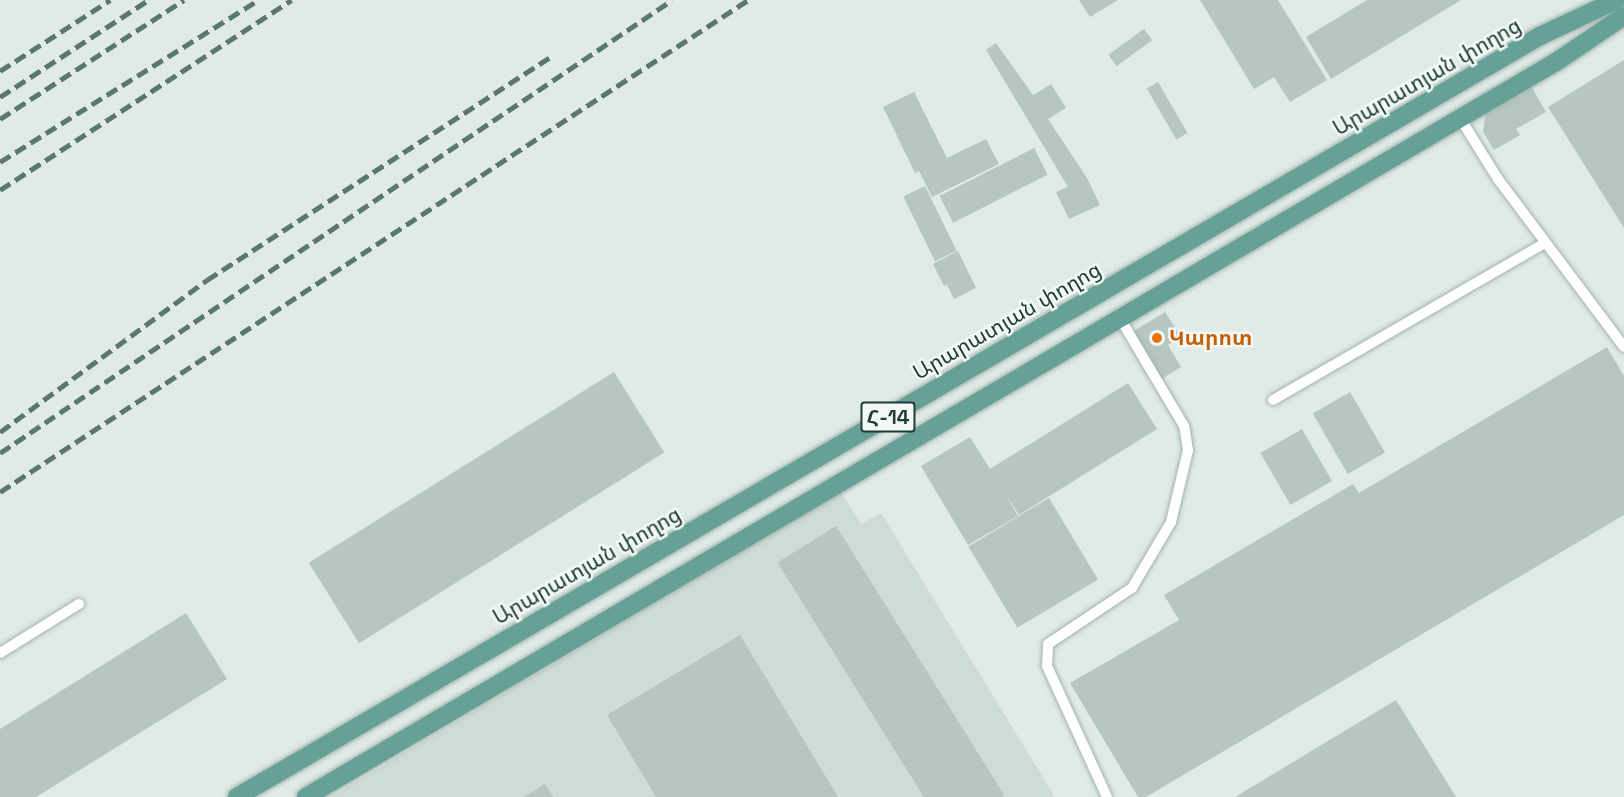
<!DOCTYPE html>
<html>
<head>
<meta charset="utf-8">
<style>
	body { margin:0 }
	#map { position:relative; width:1624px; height:797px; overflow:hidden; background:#e0ebe7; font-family:"Space Grotesk","Noto Sans Armenian",sans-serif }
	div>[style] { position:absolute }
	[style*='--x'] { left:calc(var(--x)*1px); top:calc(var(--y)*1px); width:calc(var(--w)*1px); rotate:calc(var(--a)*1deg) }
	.built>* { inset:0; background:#cedbd6 }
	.building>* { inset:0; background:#b6c6c0; transform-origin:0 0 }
	.roads { filter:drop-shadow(0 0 2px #a3b3ae) drop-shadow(0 0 2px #a3b3ae) }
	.service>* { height:10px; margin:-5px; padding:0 5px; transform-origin:5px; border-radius:5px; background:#fff }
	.primary>* { height:18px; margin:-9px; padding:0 9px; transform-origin:9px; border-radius:9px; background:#65a196 }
	.rail>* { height:4.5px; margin-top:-2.25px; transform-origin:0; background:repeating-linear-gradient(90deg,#5b7772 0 12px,transparent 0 18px) }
	.dots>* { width:16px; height:16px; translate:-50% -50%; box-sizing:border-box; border:3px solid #f1f8f5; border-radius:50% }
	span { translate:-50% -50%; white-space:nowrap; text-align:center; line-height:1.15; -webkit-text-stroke:5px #f1f8f5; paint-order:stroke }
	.shield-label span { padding:2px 4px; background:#f1f8f5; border:2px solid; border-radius:4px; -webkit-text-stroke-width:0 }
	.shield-label { font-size:20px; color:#213b36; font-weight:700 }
	.street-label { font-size:21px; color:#213b36 }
	.food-label { font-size:21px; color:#c56008; font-weight:700 }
	.left { translate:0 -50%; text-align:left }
</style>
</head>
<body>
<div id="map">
	<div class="built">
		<div style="clip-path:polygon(841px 492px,861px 524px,881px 513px,1055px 797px,331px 797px)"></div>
	</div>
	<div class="building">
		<div style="clip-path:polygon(1079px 0,1118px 0,1090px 17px)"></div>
		<div style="clip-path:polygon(1200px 0,1278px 0,1327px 80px,1290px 102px,1274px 77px,1254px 89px)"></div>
		<div style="clip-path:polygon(1367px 0,1461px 0,1331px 79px,1306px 37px)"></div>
		<div style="left:1144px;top:29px;width:14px;height:44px;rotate:54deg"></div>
		<div style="clip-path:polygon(996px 43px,1033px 95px,1051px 84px,1066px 108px,1048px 119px,1087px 178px,1100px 205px,1069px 219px,1056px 192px,1068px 187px,986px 50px)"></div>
		<div style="clip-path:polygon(1624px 60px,1624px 228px,1548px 107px)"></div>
		<div style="left:1158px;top:82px;width:59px;height:13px;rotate:60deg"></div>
		<div style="clip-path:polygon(1531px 86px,1546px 112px,1516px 129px,1520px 135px,1494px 150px,1483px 132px,1486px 112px)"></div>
		<div style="clip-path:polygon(914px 92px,947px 158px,986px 139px,999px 164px,932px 197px,919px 171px,915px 173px,883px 107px)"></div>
		<div style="left:1034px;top:148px;width:30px;height:106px;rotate:63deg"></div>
		<div style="left:925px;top:186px;width:72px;height:24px;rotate:64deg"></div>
		<div style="clip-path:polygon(958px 251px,976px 288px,954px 299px,947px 285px,958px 279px,944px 286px,933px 264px)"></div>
		<div style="clip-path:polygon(1165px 312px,1181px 337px,1168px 345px,1181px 367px,1158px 381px,1129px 334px)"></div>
		<div style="clip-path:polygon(1607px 347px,1624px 376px,1624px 515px,1146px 797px,1138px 797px,1070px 683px,1179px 620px,1164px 595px,1353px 484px,1359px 493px)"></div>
		<div style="left:614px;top:372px;width:95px;height:360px;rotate:58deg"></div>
		<div style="clip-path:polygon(1128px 383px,1157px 429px,1019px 515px,1006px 494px,1018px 516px,968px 545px,921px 466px,970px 437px,990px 469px)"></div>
		<div style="left:1350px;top:392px;width:70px;height:43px;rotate:60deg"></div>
		<div style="left:1302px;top:429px;width:60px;height:48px;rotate:60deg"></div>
		<div style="left:1049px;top:498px;width:95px;height:94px;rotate:59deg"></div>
		<div style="left:836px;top:526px;width:318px;height:69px;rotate:58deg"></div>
		<div style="clip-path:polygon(186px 613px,227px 679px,36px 797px,0 797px,0 729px)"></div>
		<div style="clip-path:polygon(740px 635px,838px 797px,656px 797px,607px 715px)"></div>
		<div style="clip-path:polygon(1396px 700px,1456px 797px,1235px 797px)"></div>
		<div style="clip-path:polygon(545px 784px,553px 797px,524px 797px)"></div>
	</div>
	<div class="roads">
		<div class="service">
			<div style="--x:1460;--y:118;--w:72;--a:58.1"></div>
			<div style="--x:1498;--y:179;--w:210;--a:53.1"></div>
			<div style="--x:1273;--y:400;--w:314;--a:-30"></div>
			<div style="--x:0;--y:653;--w:93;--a:-31.8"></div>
			<div style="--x:1107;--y:797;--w:144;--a:-114.6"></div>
			<div style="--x:1047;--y:666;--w:22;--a:-87"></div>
			<div style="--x:1048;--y:644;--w:101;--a:-33.7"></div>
			<div style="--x:1132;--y:588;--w:77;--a:-59.4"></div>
			<div style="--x:1171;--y:522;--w:74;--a:-76.7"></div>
			<div style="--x:1188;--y:450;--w:24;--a:-99"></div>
			<div style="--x:1184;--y:426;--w:126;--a:-120.7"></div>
		</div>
		<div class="primary">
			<div style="--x:237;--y:797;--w:1509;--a:-30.29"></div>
			<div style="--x:1540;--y:36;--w:85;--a:-25.1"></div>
			<div style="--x:306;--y:797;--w:1450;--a:-30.46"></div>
			<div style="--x:1556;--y:62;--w:82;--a:-34.1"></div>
		</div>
	</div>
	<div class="rail">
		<div style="--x:0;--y:71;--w:131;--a:-32.8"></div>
		<div style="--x:0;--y:97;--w:177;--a:-33.2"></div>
		<div style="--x:0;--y:119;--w:219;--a:-32.9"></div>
		<div style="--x:0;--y:162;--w:305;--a:-32.1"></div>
		<div style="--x:0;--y:190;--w:348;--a:-33.1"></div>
		<div style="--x:0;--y:432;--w:257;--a:-36.3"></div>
		<div style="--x:207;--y:280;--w:409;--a:-33"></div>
		<div style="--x:0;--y:453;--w:810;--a:-33.98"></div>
		<div style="--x:0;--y:492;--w:895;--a:-33.34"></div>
	</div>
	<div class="dots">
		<div style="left:1157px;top:338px;background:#e8710a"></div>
	</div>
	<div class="shield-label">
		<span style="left:888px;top:417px">Հ-14</span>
	</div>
	<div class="street-label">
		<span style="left:1427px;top:77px;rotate:-30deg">Արարատյան փողոց</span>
		<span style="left:1007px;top:321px;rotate:-30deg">Արարատյան փողոց</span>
		<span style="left:587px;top:566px;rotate:-30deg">Արարատյան փողոց</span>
	</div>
	<div class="food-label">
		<span class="left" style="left:1169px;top:338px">Կարոտ</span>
	</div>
</div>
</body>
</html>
